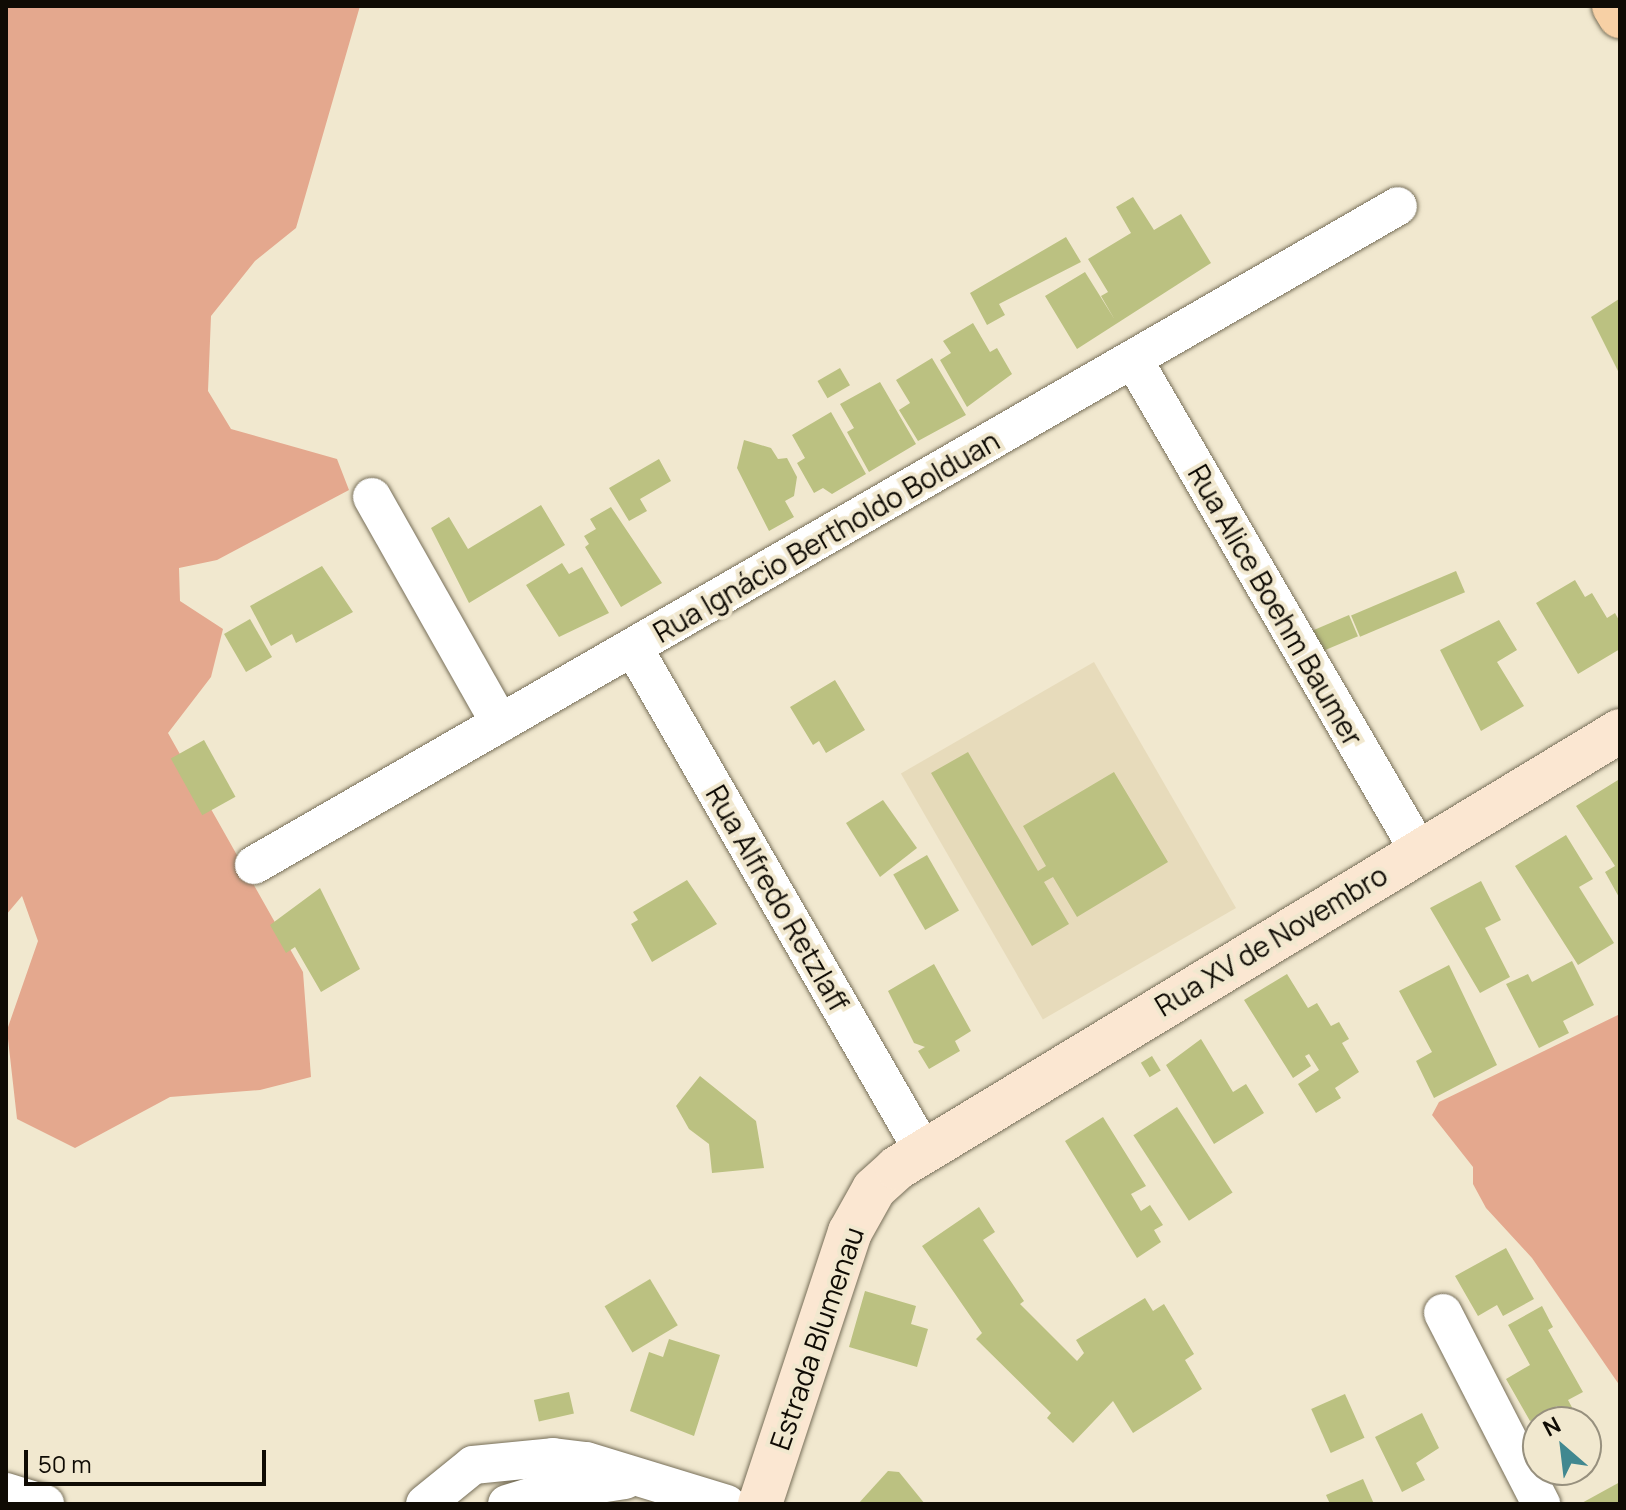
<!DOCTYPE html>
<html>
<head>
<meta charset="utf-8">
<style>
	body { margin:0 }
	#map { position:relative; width:1626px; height:1510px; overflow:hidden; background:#f1e8cf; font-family:Manrope,sans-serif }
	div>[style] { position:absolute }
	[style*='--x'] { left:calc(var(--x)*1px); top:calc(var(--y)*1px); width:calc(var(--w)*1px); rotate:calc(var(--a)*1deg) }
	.built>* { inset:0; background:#e7dbbb; transform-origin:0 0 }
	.green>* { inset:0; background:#e4a88e }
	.building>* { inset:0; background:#bbc181; transform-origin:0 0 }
	.roads { filter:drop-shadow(0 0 2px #776f59) drop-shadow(0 0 2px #776f59) }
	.street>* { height:38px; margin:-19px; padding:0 19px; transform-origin:19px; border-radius:19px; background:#fff }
	.secondary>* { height:44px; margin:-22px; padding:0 22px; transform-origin:22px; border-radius:22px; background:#fbe7d2 }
	.primary>* { height:44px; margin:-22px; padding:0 22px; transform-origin:22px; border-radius:22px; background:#f7d0a5 }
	span { translate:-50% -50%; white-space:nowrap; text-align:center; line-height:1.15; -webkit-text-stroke:8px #f1e8cf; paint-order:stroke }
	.street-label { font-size:28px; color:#0f0b04 }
	.frame { position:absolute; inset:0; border:8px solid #0f0b04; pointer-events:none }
	.north { position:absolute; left:1522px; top:1406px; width:80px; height:80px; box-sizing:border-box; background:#f1e8cf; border:2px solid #97907e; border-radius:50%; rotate:332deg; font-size:22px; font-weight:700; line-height:32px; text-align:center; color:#0f0b04 }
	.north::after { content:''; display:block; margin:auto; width:28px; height:36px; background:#418890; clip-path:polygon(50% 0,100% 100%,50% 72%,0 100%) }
	.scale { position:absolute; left:24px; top:1450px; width:242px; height:36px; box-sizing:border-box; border:4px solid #0f0b04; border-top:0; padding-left:10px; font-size:24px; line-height:28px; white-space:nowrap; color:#0f0b04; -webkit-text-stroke:6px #f1e8cf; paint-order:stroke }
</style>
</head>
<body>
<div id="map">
	<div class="built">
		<div style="left:1094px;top:662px;width:284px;height:223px;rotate:60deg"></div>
	</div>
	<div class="green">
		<div style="clip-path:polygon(6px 6px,360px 6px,296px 228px,255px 261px,211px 316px,208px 391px,231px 429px,337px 459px,349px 490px,217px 560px,179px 568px,180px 601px,223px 629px,211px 677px,168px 733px,303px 972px,311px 1077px,260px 1090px,170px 1097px,75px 1148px,17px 1119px,7px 1030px,38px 941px,22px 896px,6px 915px)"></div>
		<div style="clip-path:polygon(1620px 1014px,1620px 1386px,1532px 1258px,1486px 1208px,1473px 1184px,1473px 1167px,1432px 1115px,1439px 1102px)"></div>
	</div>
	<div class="building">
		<div style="clip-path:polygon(1133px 197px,1154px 230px,1181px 214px,1211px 263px,1077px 349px,1045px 296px,1085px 272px,1115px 320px,1101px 296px,1108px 292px,1088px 259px,1131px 233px,1116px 207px)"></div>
		<div style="clip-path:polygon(1066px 237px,1081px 262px,999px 304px,1005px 315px,987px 325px,970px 293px)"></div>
		<div style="clip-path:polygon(1619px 299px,1620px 301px,1620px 375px,1591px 317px)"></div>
		<div style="clip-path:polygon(973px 323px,990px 352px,997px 348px,1012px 374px,967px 407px,940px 360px,951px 353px,943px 341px)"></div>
		<div style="clip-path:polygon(932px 358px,966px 415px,918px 441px,899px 410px,910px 403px,896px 380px)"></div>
		<div style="left:840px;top:368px;width:20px;height:26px;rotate:60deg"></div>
		<div style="clip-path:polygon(880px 382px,916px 444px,869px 472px,847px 432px,854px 428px,840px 404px)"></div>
		<div style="clip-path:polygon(831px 412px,866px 474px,832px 494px,823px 488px,814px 493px,797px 463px,805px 458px,792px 435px)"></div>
		<div style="clip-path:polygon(744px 440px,771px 448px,778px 459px,787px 458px,797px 477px,794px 496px,785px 501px,794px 517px,769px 531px,737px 468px)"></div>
		<div style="clip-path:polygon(659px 459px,671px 481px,640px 499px,647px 511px,629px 521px,609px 488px)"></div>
		<div style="clip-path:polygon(541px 505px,565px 545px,469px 603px,431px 528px,449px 517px,468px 549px)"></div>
		<div style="clip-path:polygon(611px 507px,662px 583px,621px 607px,585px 547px,589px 544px,584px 536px,596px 529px,590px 519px)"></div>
		<div style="clip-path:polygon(562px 563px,569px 574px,582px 567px,609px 613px,559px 637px,526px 585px)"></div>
		<div style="clip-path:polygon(322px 566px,353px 612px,296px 643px,292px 634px,271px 646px,250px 606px)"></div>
		<div style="left:1456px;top:571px;width:23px;height:114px;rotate:67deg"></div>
		<div style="clip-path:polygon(1575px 580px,1585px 597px,1592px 593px,1607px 618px,1615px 613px,1620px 622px,1620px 649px,1578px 674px,1536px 603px)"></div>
		<div style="left:1349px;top:615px;width:23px;height:40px;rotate:67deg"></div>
		<div style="left:250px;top:619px;width:44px;height:30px;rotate:60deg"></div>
		<div style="clip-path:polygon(1499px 620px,1517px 650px,1497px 662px,1524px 706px,1481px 731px,1440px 650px)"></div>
		<div style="clip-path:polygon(835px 680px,865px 730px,826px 753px,819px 741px,813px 745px,790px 707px)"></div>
		<div style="left:204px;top:740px;width:65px;height:38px;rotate:61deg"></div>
		<div style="clip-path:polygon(968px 752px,1038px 871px,1046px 866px,1023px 826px,1114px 772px,1168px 862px,1077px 917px,1053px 877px,1044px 882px,1069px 924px,1032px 946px,931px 773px)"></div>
		<div style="clip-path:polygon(1618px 780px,1620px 784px,1620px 899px,1605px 872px,1615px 866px,1576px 806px)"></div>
		<div style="clip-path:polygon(883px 800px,917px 848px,880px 877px,846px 823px)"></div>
		<div style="clip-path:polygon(1566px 835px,1593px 879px,1579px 887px,1614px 943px,1578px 965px,1515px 866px)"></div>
		<div style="left:927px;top:855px;width:64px;height:39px;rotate:60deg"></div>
		<div style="clip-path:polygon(687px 880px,717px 924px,652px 962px,631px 924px,638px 920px,633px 912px)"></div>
		<div style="clip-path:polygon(1481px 881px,1501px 920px,1485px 928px,1510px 977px,1480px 993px,1430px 908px)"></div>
		<div style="clip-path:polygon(320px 888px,360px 969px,321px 992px,295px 947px,286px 953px,270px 925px)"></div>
		<div style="clip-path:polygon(1572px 961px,1594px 1005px,1563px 1021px,1569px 1033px,1539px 1048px,1506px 984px,1528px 974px,1532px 982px)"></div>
		<div style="clip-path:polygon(934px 964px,971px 1031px,955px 1041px,960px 1051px,929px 1069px,918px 1051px,925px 1047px,914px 1043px,888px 991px)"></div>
		<div style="clip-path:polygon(1449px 965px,1497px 1065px,1434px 1098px,1416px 1061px,1432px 1052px,1399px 991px)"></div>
		<div style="clip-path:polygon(1287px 974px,1308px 1008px,1317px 1003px,1331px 1026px,1339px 1022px,1349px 1039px,1342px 1043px,1359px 1072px,1335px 1088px,1341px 1098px,1316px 1113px,1298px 1084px,1319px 1070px,1309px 1054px,1305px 1056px,1311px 1066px,1293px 1078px,1244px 1000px)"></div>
		<div style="clip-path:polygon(1201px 1039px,1233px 1092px,1246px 1084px,1264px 1113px,1214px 1144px,1166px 1065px)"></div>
		<div style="left:1152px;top:1056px;width:17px;height:13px;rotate:59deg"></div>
		<div style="clip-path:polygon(700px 1076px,756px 1121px,764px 1168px,712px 1173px,709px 1144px,689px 1129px,676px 1106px)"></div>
		<div style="left:1177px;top:1107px;width:102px;height:52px;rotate:57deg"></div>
		<div style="clip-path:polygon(1103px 1117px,1146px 1186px,1131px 1194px,1141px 1211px,1150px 1205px,1163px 1225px,1154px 1230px,1161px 1242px,1137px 1258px,1065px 1141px)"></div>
		<div style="clip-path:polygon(979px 1207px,995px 1232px,983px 1240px,1024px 1301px,1020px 1304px,1077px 1361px,1084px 1353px,1076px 1340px,1145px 1298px,1153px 1311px,1164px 1304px,1194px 1354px,1185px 1360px,1202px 1389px,1133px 1433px,1113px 1401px,1073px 1443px,1047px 1418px,1051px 1413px,976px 1339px,982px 1333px,922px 1246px)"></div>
		<div style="clip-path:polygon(1506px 1248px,1534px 1299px,1503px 1316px,1497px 1305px,1478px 1316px,1455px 1276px)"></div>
		<div style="left:650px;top:1279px;width:54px;height:53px;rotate:59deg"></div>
		<div style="clip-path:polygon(865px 1291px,916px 1306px,911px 1324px,928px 1329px,917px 1367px,849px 1347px)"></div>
		<div style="clip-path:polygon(1542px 1306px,1553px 1327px,1548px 1330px,1583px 1392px,1568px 1400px,1580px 1422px,1543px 1422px,1561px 1412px,1557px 1406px,1530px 1421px,1506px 1379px,1530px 1365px,1508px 1325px)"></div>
		<div style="clip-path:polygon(669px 1339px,720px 1355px,694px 1436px,630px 1411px,649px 1352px,663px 1357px)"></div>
		<div style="left:569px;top:1392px;width:22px;height:36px;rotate:77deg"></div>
		<div style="left:1345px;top:1394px;width:48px;height:37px;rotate:66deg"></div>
		<div style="clip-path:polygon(1422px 1413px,1439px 1448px,1416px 1463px,1425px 1480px,1402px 1492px,1375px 1437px)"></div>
		<div style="clip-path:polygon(888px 1471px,899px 1472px,925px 1504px,858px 1504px)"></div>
		<div style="clip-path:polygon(1363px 1479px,1374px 1504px,1330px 1504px,1326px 1495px)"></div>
		<div style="clip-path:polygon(1620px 1482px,1620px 1504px,1580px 1504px)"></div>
	</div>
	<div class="roads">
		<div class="street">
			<div style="--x:1133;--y:359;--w:569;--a:59.83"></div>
			<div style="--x:372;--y:497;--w:260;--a:60.5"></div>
			<div style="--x:633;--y:647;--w:579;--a:60.07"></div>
			<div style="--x:254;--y:865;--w:1320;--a:-29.94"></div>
			<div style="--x:1443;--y:1313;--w:215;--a:62.8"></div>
			<div style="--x:6;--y:1492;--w:41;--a:17.1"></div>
			<div style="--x:425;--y:1504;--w:62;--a:-39.1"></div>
			<div style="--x:473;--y:1465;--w:80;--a:-5.7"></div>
			<div style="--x:553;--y:1457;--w:33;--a:7"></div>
			<div style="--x:586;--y:1461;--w:147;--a:17"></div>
			<div style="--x:507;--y:1504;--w:37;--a:-17"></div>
			<div style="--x:542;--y:1493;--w:84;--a:-8.9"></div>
		</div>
		<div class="secondary">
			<div style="--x:760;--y:1504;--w:287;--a:-71.7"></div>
			<div style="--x:850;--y:1232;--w:49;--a:-60.8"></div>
			<div style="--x:874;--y:1189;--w:31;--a:-42"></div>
			<div style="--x:897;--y:1168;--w:845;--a:-31.15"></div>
		</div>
		<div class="primary">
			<div style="--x:1614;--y:6;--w:12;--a:59"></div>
		</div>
	</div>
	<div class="street-label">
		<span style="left:826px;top:536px;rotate:-30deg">Rua Ignácio Bertholdo Bolduan</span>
		<span style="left:1276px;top:605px;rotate:60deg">Rua Alice Boehm Baumer</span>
		<span style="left:778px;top:898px;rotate:60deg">Rua Alfredo Retzlaff</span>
		<span style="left:1271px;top:940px;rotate:-31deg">Rua XV de Novembro</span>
		<span style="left:816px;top:1338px;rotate:-71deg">Estrada Blumenau</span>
	</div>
	<div class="frame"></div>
	<div class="north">N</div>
	<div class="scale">50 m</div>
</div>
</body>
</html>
